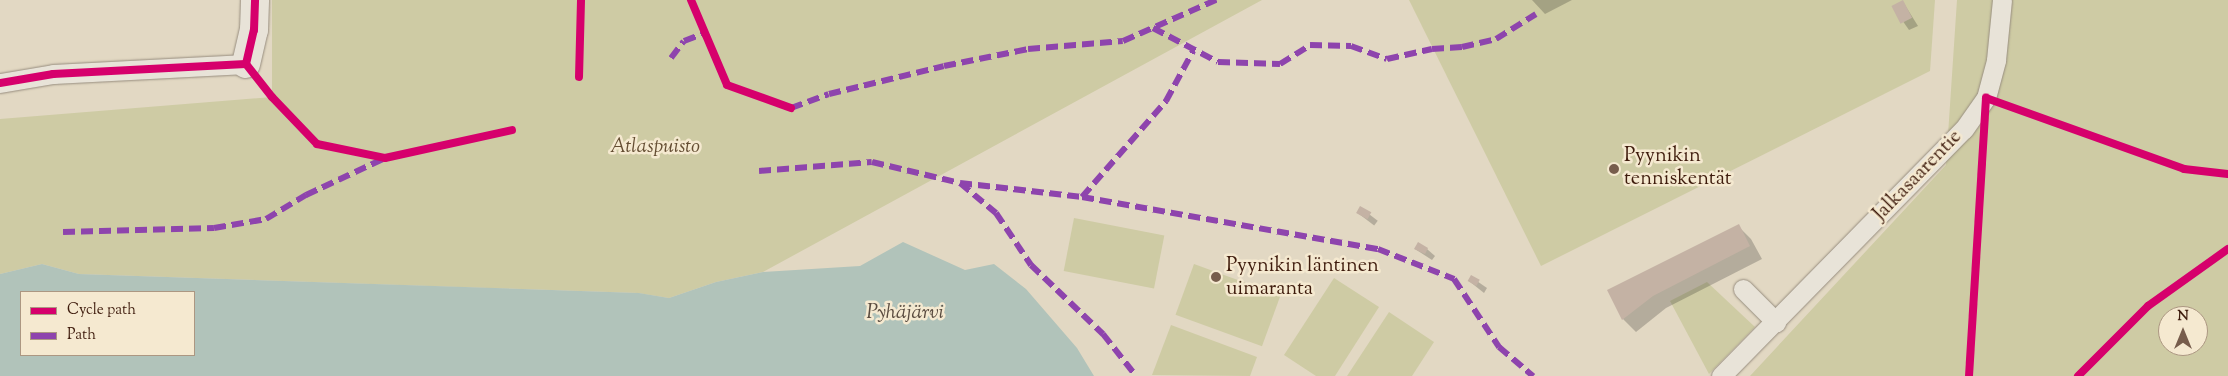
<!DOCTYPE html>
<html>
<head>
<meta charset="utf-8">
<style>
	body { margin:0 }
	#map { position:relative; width:2228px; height:376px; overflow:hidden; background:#e2d8c3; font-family:"Sorts Mill Goudy",serif }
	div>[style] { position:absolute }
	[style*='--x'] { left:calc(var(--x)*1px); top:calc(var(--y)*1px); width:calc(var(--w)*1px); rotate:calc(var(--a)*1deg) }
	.green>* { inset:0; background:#cecba4; transform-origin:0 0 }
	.water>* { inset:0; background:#b1c3ba }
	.shadow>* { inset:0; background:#0003; transform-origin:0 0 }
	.building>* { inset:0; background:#c4b2a4; transform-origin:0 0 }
	.roads { filter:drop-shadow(0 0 1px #978d7f) drop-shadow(0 0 1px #978d7f) }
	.lane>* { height:19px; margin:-9.5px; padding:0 9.5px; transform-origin:9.5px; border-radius:9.5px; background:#e8e3d8 }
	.street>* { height:28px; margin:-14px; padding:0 14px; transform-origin:14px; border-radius:14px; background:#e8e3d8 }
	.quiet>* { height:6px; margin-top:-3px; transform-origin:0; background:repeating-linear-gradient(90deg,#8e44ad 0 12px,transparent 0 18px) }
	.cycleway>* { height:8px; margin:-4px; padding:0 4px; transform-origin:4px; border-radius:4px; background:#d6006c }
	.dots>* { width:14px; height:14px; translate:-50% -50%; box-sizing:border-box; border:2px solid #f5e9d0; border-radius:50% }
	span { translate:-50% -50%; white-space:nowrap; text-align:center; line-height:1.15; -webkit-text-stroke:5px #f5e9d0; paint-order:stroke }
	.park-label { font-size:20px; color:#644d32; font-style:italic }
	.poi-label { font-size:20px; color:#3e1b0c }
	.left { translate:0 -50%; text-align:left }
	.street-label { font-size:20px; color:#3e1b0c }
	.water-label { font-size:21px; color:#5a4b3f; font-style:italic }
	.legend { position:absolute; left:20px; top:291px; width:175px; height:65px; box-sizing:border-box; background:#f5e9d0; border:1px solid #ac9782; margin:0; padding:6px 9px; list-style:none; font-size:15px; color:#3e1b0c }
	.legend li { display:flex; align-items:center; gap:10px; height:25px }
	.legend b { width:25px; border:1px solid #ac9782 }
	.north { position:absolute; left:2158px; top:306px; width:50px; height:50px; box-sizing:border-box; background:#f5e9d0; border:1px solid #ac9782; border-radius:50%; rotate:0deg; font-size:14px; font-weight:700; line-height:20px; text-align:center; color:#3e1b0c }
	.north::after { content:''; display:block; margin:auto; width:18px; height:22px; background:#775d4c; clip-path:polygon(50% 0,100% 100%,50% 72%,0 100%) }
</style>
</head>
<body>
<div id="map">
	<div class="green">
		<div style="clip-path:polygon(272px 0,1262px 0,763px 272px,716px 282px,669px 298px,638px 293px,79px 274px,42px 264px,0 274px,0 119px,272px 97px)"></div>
		<div style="clip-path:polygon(1409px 0,1935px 0,1930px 71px,1541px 266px)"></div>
		<div style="clip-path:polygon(evenodd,1957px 0,2228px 0,2228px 376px,1750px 376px,1946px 165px,1957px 0,2168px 316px,2198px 316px,2198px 346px,2168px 346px,2168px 316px)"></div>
		<div style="left:1074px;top:218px;width:92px;height:54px;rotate:11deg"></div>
		<div style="left:1194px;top:264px;width:92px;height:54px;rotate:20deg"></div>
		<div style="clip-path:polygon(1334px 278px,1379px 307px,1335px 376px,1316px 376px,1284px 355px)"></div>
		<div style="clip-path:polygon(1707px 282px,1755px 327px,1709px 374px,1670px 301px)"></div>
		<div style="clip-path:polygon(1389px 312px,1434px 342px,1412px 376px,1347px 376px)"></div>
		<div style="clip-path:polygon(1171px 325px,1257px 357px,1250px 376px,1152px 375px)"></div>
	</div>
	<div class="water">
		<div style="clip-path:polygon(evenodd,903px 242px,965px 270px,994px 264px,1026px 289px,1077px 348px,1094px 376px,0 376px,0 274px,42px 264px,79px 274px,639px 293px,669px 298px,716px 282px,763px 272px,860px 266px,903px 242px,21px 292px,194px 292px,194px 355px,21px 355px,21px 292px)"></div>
	</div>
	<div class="shadow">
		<div style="clip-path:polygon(1532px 0,1572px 0,1545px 14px)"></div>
		<div style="clip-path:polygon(1903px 2px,1918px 26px,1909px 30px,1893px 7px)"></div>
		<div style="left:1361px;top:208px;width:21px;height:6px;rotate:37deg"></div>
		<div style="clip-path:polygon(1738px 226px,1751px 239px,1762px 259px,1666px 308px,1636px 332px,1623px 319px,1609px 290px)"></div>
		<div style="clip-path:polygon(1415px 249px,1427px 249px,1435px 256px,1432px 260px)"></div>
		<div style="clip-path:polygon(1471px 277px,1487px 288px,1484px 293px,1469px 281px)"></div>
	</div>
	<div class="building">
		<div style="left:1903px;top:0;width:20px;height:13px;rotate:63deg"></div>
		<div style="left:1360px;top:206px;width:13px;height:8px;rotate:29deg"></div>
		<div style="clip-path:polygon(1739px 224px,1750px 246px,1653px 296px,1622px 320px,1607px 290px)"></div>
		<div style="clip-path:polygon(1418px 242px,1428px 248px,1425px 254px,1414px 249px)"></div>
		<div style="left:1471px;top:275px;width:10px;height:7px;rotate:29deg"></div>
	</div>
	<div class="roads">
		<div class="lane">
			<div style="--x:0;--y:83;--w:54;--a:-9.6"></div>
			<div style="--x:53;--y:74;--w:193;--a:-3"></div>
			<div style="--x:1743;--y:289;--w:47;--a:45"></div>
			<div style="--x:1721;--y:376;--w:346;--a:-45.5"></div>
			<div style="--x:1964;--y:129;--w:38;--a:-55"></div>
			<div style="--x:1986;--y:98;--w:39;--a:-75"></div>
			<div style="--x:1996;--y:60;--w:60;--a:-84.3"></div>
		</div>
		<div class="street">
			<div style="--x:246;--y:64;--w:35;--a:-77"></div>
			<div style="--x:254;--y:30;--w:30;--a:-88"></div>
		</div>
	</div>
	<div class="quiet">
		<div style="--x:1153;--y:28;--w:73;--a:27.6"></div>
		<div style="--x:1218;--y:62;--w:62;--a:1.8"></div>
		<div style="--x:1280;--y:64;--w:36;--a:-32"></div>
		<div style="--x:1310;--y:45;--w:41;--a:1.4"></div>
		<div style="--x:1351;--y:46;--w:38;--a:20"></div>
		<div style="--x:1387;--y:59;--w:46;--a:-12.5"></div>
		<div style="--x:1432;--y:49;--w:30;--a:-4"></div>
		<div style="--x:1462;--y:47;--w:35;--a:-13"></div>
		<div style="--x:1496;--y:39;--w:47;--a:-32"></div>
		<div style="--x:671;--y:58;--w:21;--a:-53"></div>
		<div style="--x:684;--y:41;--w:22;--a:-21"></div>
		<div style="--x:791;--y:108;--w:40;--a:-20.2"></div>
		<div style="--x:829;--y:94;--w:118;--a:-13.7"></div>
		<div style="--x:944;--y:66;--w:86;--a:-11.4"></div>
		<div style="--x:1028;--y:49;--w:95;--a:-4.8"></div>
		<div style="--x:1123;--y:41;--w:102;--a:-23.8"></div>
		<div style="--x:759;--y:171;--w:113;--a:-4.6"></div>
		<div style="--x:872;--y:162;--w:90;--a:13.4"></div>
		<div style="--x:960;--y:183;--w:123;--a:6.5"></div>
		<div style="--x:1082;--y:197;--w:301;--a:10"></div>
		<div style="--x:1378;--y:249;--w:82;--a:21.5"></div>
		<div style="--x:1454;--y:279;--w:82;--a:56.5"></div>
		<div style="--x:1499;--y:347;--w:45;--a:40.5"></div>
		<div style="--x:960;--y:183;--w:47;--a:39.8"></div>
		<div style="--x:996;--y:213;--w:63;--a:56.1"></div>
		<div style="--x:1031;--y:265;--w:100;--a:43.8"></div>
		<div style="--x:1103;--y:334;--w:53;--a:51.8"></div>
		<div style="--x:1082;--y:197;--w:128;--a:-48.8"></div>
		<div style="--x:1166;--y:101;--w:57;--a:-61.6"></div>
		<div style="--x:63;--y:232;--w:151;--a:-1.5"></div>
		<div style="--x:214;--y:228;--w:53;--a:-9.8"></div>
		<div style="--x:266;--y:219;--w:47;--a:-31"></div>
		<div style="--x:306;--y:195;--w:85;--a:-25.1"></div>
	</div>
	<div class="cycleway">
		<div style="--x:691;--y:0;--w:92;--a:67"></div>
		<div style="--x:727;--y:85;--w:68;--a:19.8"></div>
		<div style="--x:246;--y:64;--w:42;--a:51.8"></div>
		<div style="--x:272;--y:97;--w:65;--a:46.2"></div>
		<div style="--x:317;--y:144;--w:69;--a:11.6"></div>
		<div style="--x:385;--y:158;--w:130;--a:-12.4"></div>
		<div style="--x:246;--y:64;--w:35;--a:-77"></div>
		<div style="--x:254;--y:30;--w:30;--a:-88"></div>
		<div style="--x:579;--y:77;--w:77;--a:-88.5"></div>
		<div style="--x:0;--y:83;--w:54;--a:-9.6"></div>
		<div style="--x:53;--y:74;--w:193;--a:-3"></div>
		<div style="--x:1969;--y:376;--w:279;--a:-86.5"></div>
		<div style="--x:1986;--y:98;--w:210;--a:19.7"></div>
		<div style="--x:2184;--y:169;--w:44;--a:6.5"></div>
		<div style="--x:2078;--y:376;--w:99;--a:-45"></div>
		<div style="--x:2148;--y:306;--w:98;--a:-35.5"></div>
	</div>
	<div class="dots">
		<div style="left:1614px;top:169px;background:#775d4c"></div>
		<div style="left:1216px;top:277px;background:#775d4c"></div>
	</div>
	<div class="park-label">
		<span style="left:655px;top:147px">Atlaspuisto</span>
	</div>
	<div class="poi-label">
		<span class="left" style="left:1624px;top:168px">Pyynikin<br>tenniskentät</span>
		<span class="left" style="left:1226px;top:278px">Pyynikin läntinen<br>uimaranta</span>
	</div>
	<div class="street-label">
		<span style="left:1918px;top:176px;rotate:-46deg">Jalkasaarentie</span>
	</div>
	<div class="water-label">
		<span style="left:905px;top:313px">Pyhäjärvi</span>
	</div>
	<ul class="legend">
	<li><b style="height:6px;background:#d6006c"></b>Cycle path</li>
	<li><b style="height:6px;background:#8e44ad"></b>Path</li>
	</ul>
	<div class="north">N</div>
</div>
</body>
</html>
